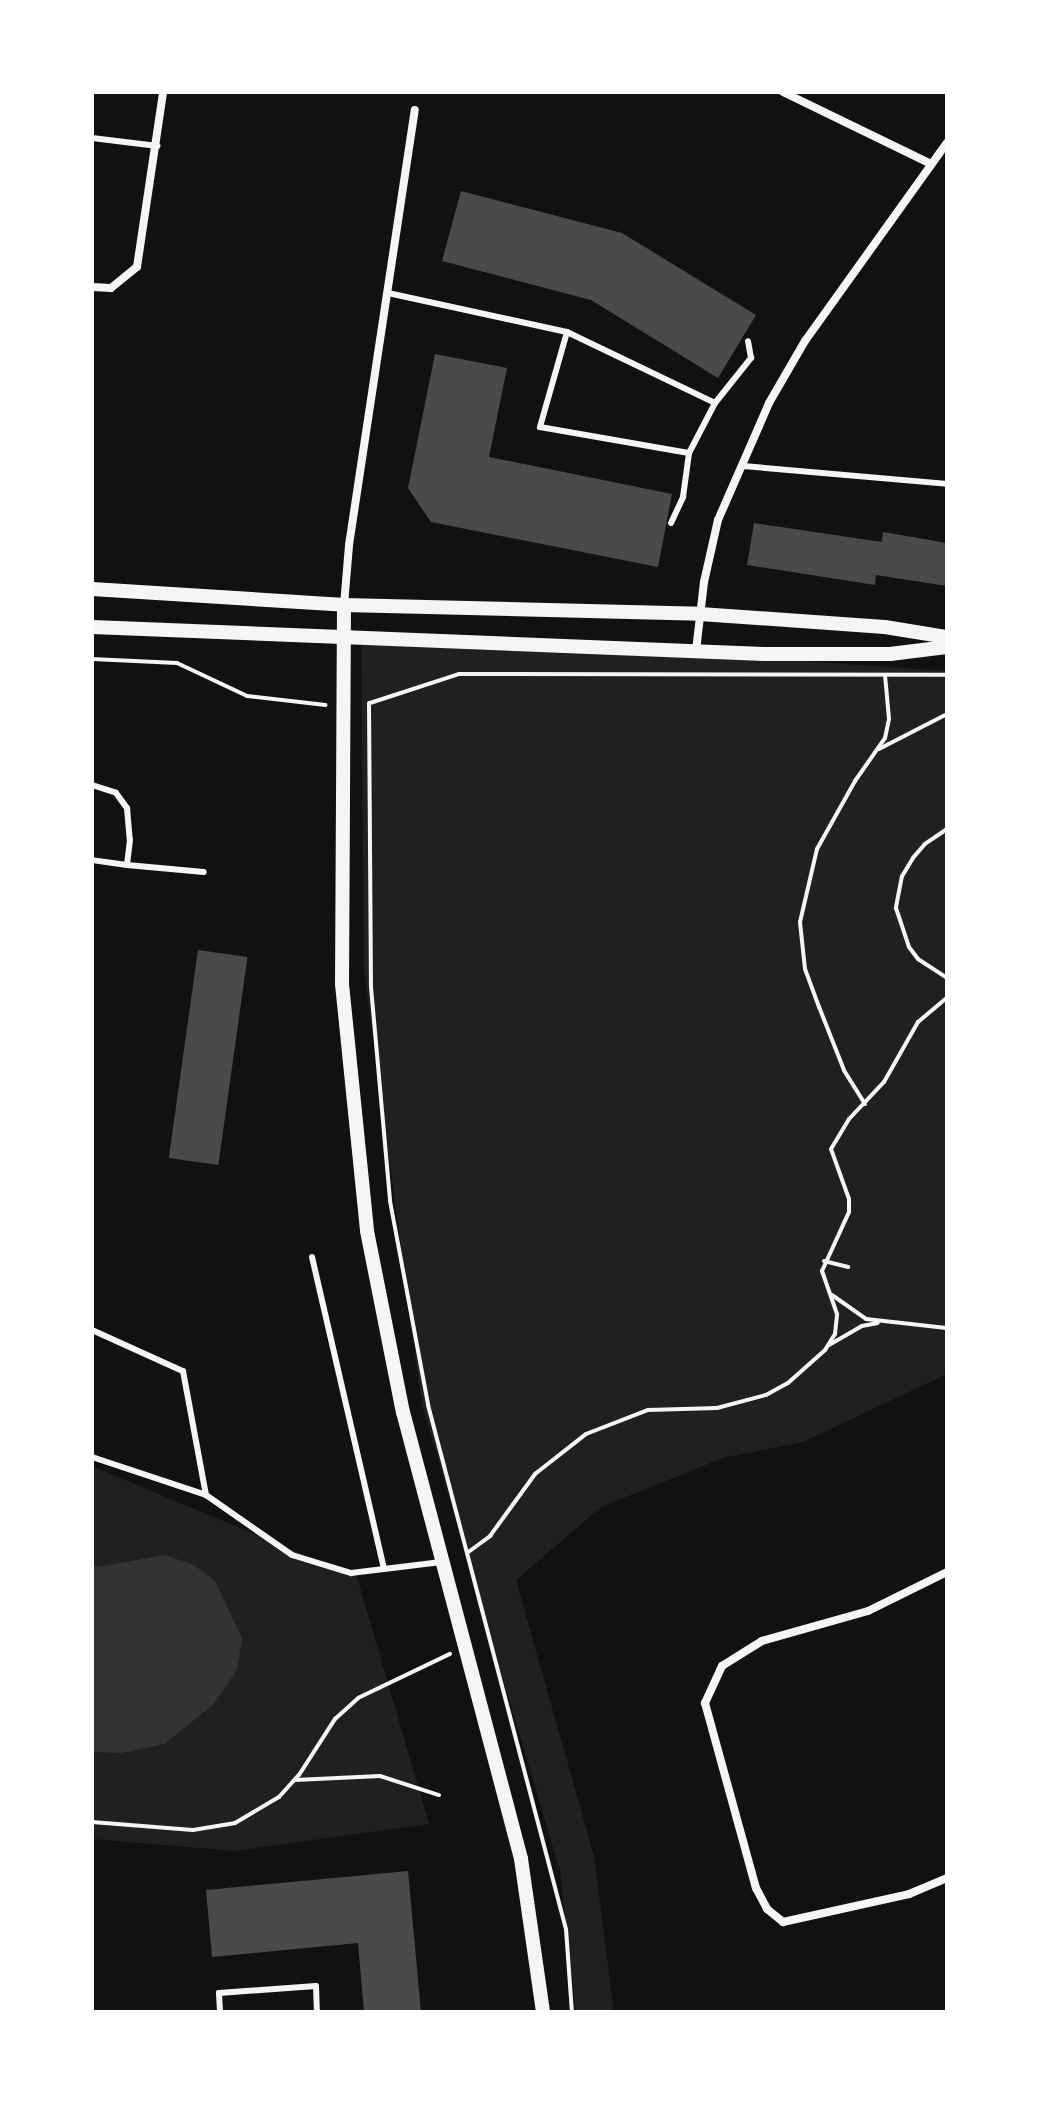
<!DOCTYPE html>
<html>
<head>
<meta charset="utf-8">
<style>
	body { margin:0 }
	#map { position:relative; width:1039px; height:2104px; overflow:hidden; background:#111; font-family:Roboto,sans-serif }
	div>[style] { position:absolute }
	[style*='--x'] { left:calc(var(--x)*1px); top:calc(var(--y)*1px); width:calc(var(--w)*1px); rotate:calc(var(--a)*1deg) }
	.green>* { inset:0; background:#202020 }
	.water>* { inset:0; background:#333 }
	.building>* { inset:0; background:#4a4a4a; transform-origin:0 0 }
	.path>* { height:4px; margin:-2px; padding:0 2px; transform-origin:2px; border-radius:2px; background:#f5f5f5 }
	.service>* { height:6px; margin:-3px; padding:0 3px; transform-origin:3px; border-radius:3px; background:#f5f5f5 }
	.minor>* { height:8px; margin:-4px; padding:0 4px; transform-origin:4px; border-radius:4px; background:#f5f5f5 }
	.tertiary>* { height:14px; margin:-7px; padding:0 7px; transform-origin:7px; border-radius:7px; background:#f5f5f5 }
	span { translate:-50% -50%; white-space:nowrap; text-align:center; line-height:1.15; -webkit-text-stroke:7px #fff; paint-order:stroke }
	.frame { position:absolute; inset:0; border:94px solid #fff; pointer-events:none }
</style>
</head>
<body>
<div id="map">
	<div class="green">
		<div style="clip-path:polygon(361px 631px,947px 671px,947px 1374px,803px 1442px,723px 1458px,601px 1507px,516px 1580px,594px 1856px,614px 2012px,576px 2012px,560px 1871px,422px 1405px,364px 969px)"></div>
		<div style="clip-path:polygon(92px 1466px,357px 1577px,429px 1824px,235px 1851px,92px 1839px)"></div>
	</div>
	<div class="water">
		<div style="clip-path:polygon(165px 1555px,194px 1565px,215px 1581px,242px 1638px,237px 1670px,213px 1705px,164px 1744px,121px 1753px,92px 1752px,92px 1564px,98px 1567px)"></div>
	</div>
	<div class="building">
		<div style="clip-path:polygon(461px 191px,622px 233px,756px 315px,718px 378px,591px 300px,442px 261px)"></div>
		<div style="clip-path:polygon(435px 354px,507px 368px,489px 457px,672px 494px,658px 567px,431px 522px,408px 488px)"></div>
		<div style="clip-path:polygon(754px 523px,882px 542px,883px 532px,947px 543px,947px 586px,876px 575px,875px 585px,747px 565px)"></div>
		<div style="left:198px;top:950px;width:50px;height:210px;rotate:8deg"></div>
		<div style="clip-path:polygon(408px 1871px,421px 2012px,364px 2012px,358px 1943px,212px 1957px,206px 1890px)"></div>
	</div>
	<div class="path">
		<div style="--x:92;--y:659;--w:85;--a:2.7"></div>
		<div style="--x:177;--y:663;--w:77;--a:25.2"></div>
		<div style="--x:247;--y:696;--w:79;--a:6.6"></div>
		<div style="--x:369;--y:703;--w:284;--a:89.6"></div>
		<div style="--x:371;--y:987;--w:215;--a:84.9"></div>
		<div style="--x:390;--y:1201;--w:208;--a:79.4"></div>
		<div style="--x:428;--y:1405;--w:542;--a:75.25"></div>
		<div style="--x:566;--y:1929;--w:83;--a:85.9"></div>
		<div style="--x:370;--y:703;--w:94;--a:-18"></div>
		<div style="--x:459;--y:674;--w:488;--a:0.1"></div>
		<div style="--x:879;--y:749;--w:76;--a:-27.2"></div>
		<div style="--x:947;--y:829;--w:27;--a:146"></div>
		<div style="--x:925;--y:844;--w:18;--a:131"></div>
		<div style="--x:913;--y:858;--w:21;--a:121"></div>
		<div style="--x:902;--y:876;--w:33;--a:101"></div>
		<div style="--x:896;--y:908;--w:41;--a:71.6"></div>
		<div style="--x:909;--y:947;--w:15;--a:53"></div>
		<div style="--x:918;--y:959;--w:35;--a:33"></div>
		<div style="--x:865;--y:1104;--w:40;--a:-122"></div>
		<div style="--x:844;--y:1070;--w:68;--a:-111.6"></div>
		<div style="--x:819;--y:1007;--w:40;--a:-110.2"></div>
		<div style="--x:805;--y:969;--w:47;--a:-96.1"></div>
		<div style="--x:800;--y:922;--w:75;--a:-76.9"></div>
		<div style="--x:817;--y:849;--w:78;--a:-60.8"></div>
		<div style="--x:855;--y:781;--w:52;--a:-55.1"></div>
		<div style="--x:885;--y:738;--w:19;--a:-78"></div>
		<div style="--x:889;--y:719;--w:44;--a:-95.2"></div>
		<div style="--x:824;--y:1261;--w:25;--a:14"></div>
		<div style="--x:832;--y:1295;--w:42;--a:35.2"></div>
		<div style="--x:866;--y:1319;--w:81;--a:6.3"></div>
		<div style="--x:829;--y:1345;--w:38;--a:-30"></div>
		<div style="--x:862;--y:1326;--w:16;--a:-11"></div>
		<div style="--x:467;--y:1553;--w:29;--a:-36"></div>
		<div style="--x:490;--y:1536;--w:77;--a:-54"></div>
		<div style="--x:535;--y:1474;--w:65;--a:-38.1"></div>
		<div style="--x:586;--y:1434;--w:66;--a:-21.2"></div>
		<div style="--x:648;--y:1410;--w:69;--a:-1.7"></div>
		<div style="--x:717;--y:1408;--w:51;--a:-14.9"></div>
		<div style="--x:766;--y:1395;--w:25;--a:-29"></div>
		<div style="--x:788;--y:1383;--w:50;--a:-41.7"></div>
		<div style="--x:825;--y:1350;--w:19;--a:-58"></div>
		<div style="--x:835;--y:1334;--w:20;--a:-84"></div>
		<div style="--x:837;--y:1314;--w:46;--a:-109.2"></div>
		<div style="--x:822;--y:1271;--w:65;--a:-65.4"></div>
		<div style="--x:849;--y:1212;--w:13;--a:-90"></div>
		<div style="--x:849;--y:1199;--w:53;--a:-109.8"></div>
		<div style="--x:831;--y:1149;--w:35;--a:-59"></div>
		<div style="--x:849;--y:1119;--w:51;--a:-46.6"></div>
		<div style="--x:884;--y:1082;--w:69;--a:-60.5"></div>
		<div style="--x:918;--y:1022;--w:38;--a:-40"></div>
		<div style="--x:295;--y:1780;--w:85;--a:-2.7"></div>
		<div style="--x:380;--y:1776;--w:62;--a:17.9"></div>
		<div style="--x:92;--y:1822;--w:101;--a:4.5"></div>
		<div style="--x:193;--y:1830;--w:43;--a:-9.5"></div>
		<div style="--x:235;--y:1823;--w:51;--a:-30.6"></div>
		<div style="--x:279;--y:1797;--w:30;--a:-48"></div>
		<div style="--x:299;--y:1775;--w:67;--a:-57.3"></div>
		<div style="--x:335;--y:1719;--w:31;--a:-42"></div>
		<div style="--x:358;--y:1698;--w:102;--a:-25.6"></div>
	</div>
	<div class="service">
		<div style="--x:92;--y:138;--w:66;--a:6.9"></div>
		<div style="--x:388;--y:293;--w:183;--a:12.3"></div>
		<div style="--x:567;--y:332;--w:164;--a:25.6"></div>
		<div style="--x:567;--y:332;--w:99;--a:105.9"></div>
		<div style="--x:540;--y:427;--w:151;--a:9.9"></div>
		<div style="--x:743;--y:466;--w:205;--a:5"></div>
		<div style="--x:671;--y:523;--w:29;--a:-65"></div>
		<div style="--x:683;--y:497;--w:44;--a:-82.2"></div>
		<div style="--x:689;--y:453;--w:56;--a:-62.5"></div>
		<div style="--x:715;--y:403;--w:58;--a:-51.3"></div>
		<div style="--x:751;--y:358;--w:17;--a:-100"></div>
		<div style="--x:92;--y:785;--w:25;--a:18"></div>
		<div style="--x:116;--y:793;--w:19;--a:54"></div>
		<div style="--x:127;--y:808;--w:32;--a:85"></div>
		<div style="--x:130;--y:840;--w:25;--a:97"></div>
		<div style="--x:127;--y:865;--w:35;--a:-172"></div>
		<div style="--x:127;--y:865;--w:77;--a:5.2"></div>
		<div style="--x:312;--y:1257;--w:320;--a:77"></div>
		<div style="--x:92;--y:1330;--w:100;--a:24.3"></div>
		<div style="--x:183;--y:1371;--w:126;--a:79.5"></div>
		<div style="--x:206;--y:1495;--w:105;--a:34.9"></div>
		<div style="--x:292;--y:1555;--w:62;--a:17"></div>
		<div style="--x:351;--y:1573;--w:91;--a:-7"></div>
		<div style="--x:92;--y:1457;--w:120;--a:18.4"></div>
		<div style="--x:220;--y:2012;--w:19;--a:-93"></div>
		<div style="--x:219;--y:1993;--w:97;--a:-4.1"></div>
		<div style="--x:316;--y:1986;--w:26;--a:88"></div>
	</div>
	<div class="minor">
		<div style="--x:783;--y:92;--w:165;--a:25.9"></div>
		<div style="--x:92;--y:287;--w:19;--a:3"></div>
		<div style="--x:111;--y:288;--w:33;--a:-39"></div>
		<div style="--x:137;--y:267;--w:177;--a:-81.5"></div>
		<div style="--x:344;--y:605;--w:60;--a:-85.2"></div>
		<div style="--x:349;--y:545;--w:440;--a:-81.4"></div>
		<div style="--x:696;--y:651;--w:69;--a:-83.4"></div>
		<div style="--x:704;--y:582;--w:64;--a:-77.3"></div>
		<div style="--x:718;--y:520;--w:128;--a:-66.4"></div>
		<div style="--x:769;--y:403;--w:72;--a:-59.9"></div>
		<div style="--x:805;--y:341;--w:244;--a:-54.4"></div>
		<div style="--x:947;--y:1572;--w:88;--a:153.7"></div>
		<div style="--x:868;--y:1611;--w:110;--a:164.2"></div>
		<div style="--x:762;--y:1641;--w:47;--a:148"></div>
		<div style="--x:722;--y:1666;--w:41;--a:114.7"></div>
		<div style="--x:705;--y:1703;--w:192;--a:74.6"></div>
		<div style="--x:756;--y:1888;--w:24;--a:62"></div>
		<div style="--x:767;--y:1909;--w:21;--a:39"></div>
		<div style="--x:783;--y:1922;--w:129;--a:-12.5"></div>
		<div style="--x:909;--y:1894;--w:41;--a:-22.8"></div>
	</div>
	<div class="tertiary">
		<div style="--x:92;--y:589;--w:253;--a:3.6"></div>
		<div style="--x:344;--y:605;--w:356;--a:1.4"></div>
		<div style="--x:700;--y:614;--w:185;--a:4"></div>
		<div style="--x:885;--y:627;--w:63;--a:9.2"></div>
		<div style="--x:344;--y:605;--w:379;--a:90.3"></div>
		<div style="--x:342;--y:984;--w:248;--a:84.2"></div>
		<div style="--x:367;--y:1231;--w:185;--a:78.8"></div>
		<div style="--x:403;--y:1412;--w:462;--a:75.2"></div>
		<div style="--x:521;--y:1859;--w:155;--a:81.8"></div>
		<div style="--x:92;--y:627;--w:673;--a:2.3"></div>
		<div style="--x:764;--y:654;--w:126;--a:0"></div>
		<div style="--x:890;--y:654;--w:57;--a:-7"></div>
	</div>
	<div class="frame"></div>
</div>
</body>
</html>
